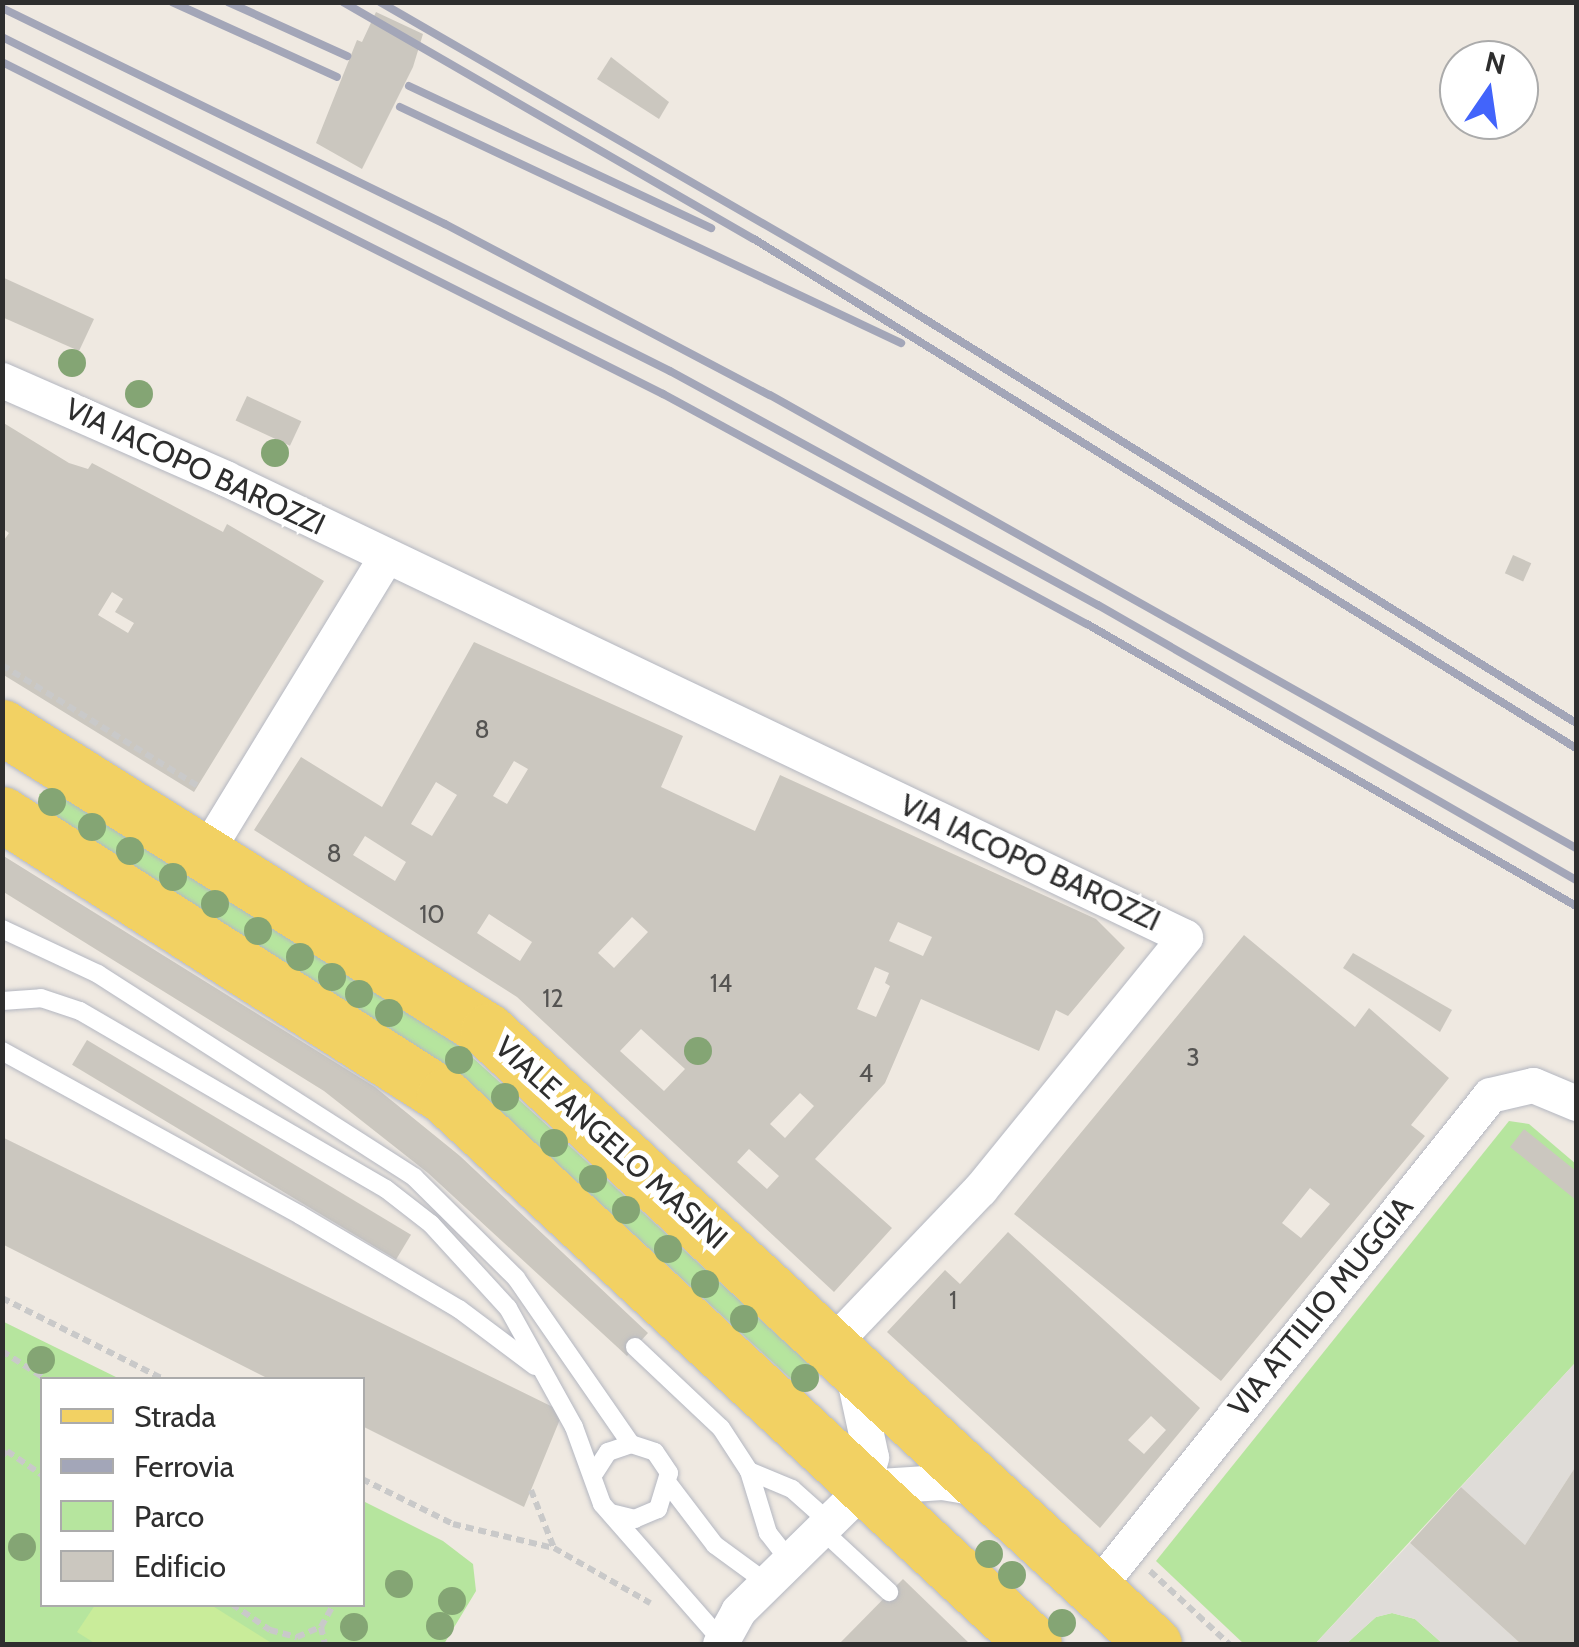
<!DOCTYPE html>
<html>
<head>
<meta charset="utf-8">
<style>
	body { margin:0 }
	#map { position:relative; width:1579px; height:1647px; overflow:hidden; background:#efe9e1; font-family:Cabin,sans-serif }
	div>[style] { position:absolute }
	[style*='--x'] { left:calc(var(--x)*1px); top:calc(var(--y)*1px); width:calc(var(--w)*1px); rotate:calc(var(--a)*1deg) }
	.green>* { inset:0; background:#b6e59e }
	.pitch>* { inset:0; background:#c9ec9a }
	.plaza>* { inset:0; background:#dfdcd8 }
	.building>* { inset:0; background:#cbc7bf; transform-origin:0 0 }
	.path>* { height:6px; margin-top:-3px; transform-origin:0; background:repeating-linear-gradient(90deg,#c9c9c9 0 8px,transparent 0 13px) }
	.roads { filter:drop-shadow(0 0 2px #b4b7c1) drop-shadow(0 0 2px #b4b7c1) }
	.lane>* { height:18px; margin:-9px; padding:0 9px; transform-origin:9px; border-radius:9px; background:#fff }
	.street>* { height:35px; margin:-17.5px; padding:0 17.5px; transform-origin:17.5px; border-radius:17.5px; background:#fff }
	.primary>* { height:55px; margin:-27.5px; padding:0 27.5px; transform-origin:27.5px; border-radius:27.5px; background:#f2d163 }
	.rail>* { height:8px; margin:-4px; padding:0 4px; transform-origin:4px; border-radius:4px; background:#a3a6b8 }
	.trees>* { width:28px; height:28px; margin:-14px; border-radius:50%; background:#84a574 }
	span { translate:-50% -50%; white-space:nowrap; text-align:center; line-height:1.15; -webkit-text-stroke:10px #fff; paint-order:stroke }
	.number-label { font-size:25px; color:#555452 }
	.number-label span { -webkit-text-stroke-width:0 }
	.street-label { font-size:30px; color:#2e2e2e }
	.frame { position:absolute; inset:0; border:5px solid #2e2e2e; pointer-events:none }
	.legend { position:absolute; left:40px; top:1377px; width:325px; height:230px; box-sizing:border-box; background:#fff; border:2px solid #ababab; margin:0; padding:12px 18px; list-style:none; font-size:30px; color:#2e2e2e }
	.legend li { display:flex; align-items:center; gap:20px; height:50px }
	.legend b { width:50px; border:2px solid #ababab }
	.north { position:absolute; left:1439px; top:40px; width:100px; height:100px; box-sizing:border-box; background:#fff; border:2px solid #ababab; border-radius:50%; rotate:13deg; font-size:28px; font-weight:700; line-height:40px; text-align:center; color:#2e2e2e }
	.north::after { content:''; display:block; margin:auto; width:35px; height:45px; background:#4264fb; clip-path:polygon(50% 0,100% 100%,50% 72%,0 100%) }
</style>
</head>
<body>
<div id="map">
	<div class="green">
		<div style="clip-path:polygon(53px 790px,461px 1047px,818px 1372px,802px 1389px,466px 1080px,43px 809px,39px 794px)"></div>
		<div style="clip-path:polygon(1509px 1121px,1529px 1124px,1576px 1164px,1576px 1362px,1315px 1644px,1244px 1644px,1156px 1561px)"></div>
		<div style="clip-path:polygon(2px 1321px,120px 1379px,42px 1380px,42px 1604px,362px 1604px,363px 1501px,443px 1541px,473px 1564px,476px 1591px,444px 1644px,3px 1644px)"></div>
		<div style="clip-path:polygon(1392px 1613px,1415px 1619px,1443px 1644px,1346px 1644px,1376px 1617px)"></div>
	</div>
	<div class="pitch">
		<div style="clip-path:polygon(95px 1605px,211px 1605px,273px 1644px,96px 1644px,77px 1632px)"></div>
	</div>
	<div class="plaza">
		<div style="clip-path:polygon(1576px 1362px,1576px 1466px,1525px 1545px,1461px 1487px)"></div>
		<div style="clip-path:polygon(1410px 1543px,1521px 1644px,1443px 1644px,1415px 1619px,1392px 1613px,1376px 1617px,1346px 1644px,1315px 1644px)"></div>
	</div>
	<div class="building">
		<div style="clip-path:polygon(376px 12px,423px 34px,413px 67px,362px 169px,316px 143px,357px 40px,362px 42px)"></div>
		<div style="clip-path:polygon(611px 57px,669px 102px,659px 119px,597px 79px)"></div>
		<div style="clip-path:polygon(2px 277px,94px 319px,79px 351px,2px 317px)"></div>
		<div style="left:247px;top:396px;width:60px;height:27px;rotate:25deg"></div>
		<div style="clip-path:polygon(evenodd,2px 422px,69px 463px,88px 469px,92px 463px,223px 532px,227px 524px,324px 581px,194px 792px,2px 674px,2px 543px,9px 533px,2px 528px,2px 422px,112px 592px,123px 599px,115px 612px,134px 623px,128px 633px,98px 615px,112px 592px)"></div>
		<div style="left:1513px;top:555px;width:20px;height:20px;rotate:24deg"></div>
		<div style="clip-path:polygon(evenodd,474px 642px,683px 736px,661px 787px,755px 831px,780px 775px,1096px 919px,1125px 948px,1068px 1016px,1056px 1010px,1039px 1051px,921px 999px,885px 1083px,815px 1159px,892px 1228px,834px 1292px,517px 997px,254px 830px,301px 757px,382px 807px,474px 642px,514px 761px,528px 769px,507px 804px,493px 796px,514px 761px,474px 642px,436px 782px,457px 795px,432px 836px,411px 824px,436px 782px,474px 642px,365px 836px,406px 862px,395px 881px,353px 855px,365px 836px,474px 642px,489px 914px,532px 942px,520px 961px,477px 933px,489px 914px,474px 642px,632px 917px,648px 932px,614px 968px,598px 953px,632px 917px,474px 642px,898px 922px,932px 937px,923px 956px,889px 941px,898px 922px,474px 642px,875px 967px,889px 973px,885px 983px,890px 986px,876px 1017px,857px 1009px,875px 967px,474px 642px,641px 1029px,685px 1069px,664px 1091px,620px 1051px,641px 1029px,474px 642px,800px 1093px,814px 1106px,785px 1138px,770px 1124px,800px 1093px,474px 642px,749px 1149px,779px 1176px,767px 1189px,737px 1162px,749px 1149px)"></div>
		<div style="clip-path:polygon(2px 855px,375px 1087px,460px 1156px,648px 1333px,627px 1356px,428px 1173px,324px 1091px,2px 891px)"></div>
		<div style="clip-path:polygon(evenodd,1244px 935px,1355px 1027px,1369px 1008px,1449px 1078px,1411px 1125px,1425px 1136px,1221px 1381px,1014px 1214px,1244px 935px,1310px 1188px,1330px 1204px,1301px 1238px,1282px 1223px,1310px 1188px)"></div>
		<div style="clip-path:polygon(1353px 953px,1452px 1010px,1440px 1032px,1343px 968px)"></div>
		<div style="left:87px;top:1040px;width:378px;height:29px;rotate:31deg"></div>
		<div style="clip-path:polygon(1524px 1129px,1576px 1171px,1576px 1200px,1510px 1147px)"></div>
		<div style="clip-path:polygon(2px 1137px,563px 1412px,524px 1507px,362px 1426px,362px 1380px,271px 1380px,2px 1244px)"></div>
		<div style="clip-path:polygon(evenodd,1008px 1232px,1200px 1408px,1100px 1528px,887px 1332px,945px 1270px,960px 1284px,1008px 1232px,1151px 1416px,1166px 1430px,1144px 1454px,1128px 1440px,1151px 1416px)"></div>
		<div style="clip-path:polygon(1576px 1466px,1576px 1644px,1521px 1644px,1410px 1543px,1461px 1487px,1525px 1545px)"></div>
		<div style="clip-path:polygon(903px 1579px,970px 1644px,839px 1644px)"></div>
	</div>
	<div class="path">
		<div style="--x:2;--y:665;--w:230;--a:31.7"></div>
		<div style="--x:2;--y:1298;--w:182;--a:26.7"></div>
		<div style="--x:2;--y:1351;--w:54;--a:32.8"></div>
		<div style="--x:2;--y:1456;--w:7;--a:-45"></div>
		<div style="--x:7;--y:1451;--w:42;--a:34.4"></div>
		<div style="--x:362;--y:1479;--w:102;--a:26.3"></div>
		<div style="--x:453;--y:1524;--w:104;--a:13.4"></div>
		<div style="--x:531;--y:1490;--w:62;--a:68.4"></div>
		<div style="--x:554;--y:1548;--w:111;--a:29.8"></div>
		<div style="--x:1150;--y:1571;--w:108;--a:42.7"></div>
		<div style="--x:232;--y:1604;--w:46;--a:34.4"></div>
		<div style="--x:270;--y:1630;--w:28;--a:15"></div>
		<div style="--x:297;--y:1637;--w:26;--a:-23"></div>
		<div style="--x:321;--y:1627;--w:26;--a:-61"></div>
		<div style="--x:321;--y:1627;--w:17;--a:77"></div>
	</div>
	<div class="roads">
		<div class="lane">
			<div style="--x:2;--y:929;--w:106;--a:25.1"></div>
			<div style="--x:98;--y:974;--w:376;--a:32.7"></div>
			<div style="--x:414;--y:1177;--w:144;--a:44.7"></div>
			<div style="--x:516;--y:1278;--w:202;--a:55.3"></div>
			<div style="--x:2;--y:1001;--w:39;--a:-4"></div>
			<div style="--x:41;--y:998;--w:41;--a:18.4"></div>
			<div style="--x:80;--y:1011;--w:354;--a:30.2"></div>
			<div style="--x:386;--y:1189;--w:57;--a:37.9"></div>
			<div style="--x:431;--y:1224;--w:114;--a:47.5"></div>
			<div style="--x:508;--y:1308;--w:136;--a:61"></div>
			<div style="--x:574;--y:1427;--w:82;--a:70"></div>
			<div style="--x:602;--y:1504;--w:182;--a:48.8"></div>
			<div style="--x:2;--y:1051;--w:340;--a:28.8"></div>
			<div style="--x:300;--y:1215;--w:185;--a:30.6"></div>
			<div style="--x:459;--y:1309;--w:95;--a:36.9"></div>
			<div style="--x:635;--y:1347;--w:118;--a:43.3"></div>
			<div style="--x:721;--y:1428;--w:51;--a:56.9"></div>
			<div style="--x:749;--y:1471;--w:65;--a:73"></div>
			<div style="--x:768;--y:1533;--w:36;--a:52"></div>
			<div style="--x:749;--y:1471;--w:47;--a:22.7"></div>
			<div style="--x:792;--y:1489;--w:50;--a:41.7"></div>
			<div style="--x:595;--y:1472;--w:24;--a:-57"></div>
			<div style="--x:608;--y:1452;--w:24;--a:-19"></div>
			<div style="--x:631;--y:1444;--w:25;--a:18"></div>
			<div style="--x:655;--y:1452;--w:25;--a:56"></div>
			<div style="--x:669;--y:1473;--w:38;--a:107"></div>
			<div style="--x:658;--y:1509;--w:25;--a:157"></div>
			<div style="--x:635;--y:1519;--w:25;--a:-166"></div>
			<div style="--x:670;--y:1486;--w:74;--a:52.7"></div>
			<div style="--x:715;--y:1545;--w:64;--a:36.2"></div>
			<div style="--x:821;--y:1529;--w:93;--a:42.8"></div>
		</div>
		<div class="street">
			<div style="--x:2;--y:380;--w:244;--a:23.7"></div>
			<div style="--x:225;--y:478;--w:1064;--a:25.55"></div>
			<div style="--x:1185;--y:937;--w:325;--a:129.1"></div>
			<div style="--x:980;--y:1189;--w:216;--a:133.7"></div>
			<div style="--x:205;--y:853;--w:347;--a:-58.6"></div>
			<div style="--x:864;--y:1487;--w:78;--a:-3.7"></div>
			<div style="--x:942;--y:1482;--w:42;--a:9.7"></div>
			<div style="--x:1095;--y:1590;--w:633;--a:-51.41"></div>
			<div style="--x:1490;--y:1095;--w:44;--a:-13.1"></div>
			<div style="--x:1533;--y:1085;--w:47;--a:22.7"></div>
			<div style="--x:720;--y:1644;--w:38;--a:-61"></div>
			<div style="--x:738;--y:1611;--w:177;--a:-44.5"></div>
			<div style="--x:864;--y:1487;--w:31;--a:-77"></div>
			<div style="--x:871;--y:1457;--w:85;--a:-102.2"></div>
		</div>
		<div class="primary">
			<div style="--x:2;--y:727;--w:573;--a:32.03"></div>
			<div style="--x:488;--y:1031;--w:905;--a:42.63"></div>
			<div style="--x:2;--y:814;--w:524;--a:32.54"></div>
			<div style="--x:444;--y:1096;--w:805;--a:42.89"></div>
		</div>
	</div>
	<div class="rail">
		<div style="--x:172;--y:2;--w:181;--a:24.4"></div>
		<div style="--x:228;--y:2;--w:131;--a:24.4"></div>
		<div style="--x:343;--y:2;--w:474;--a:30"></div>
		<div style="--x:754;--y:239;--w:967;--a:31.77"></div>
		<div style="--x:380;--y:2;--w:575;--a:30.04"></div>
		<div style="--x:878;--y:290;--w:821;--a:31.81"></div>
		<div style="--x:2;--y:8;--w:493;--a:26"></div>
		<div style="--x:445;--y:224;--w:367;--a:27.8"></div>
		<div style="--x:770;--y:395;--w:925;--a:29.34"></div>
		<div style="--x:2;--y:37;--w:747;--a:26.57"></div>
		<div style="--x:670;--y:371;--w:488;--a:28.7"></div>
		<div style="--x:1098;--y:605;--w:551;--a:29.91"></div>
		<div style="--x:2;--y:62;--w:740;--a:26.67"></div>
		<div style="--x:663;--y:394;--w:482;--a:28.5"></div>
		<div style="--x:1087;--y:624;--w:564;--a:29.97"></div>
		<div style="--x:409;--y:86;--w:334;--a:25.2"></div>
		<div style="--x:400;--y:107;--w:554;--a:25.22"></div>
	</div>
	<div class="trees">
		<div style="left:72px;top:363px"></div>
		<div style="left:139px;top:394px"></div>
		<div style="left:275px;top:453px"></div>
		<div style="left:52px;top:802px"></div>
		<div style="left:92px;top:827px"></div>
		<div style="left:130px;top:851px"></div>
		<div style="left:173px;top:877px"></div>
		<div style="left:215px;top:904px"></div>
		<div style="left:258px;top:931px"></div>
		<div style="left:300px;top:957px"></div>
		<div style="left:332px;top:977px"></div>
		<div style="left:359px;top:994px"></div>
		<div style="left:389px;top:1013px"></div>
		<div style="left:698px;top:1051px"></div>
		<div style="left:459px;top:1060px"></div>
		<div style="left:505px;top:1097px"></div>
		<div style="left:554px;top:1143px"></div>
		<div style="left:593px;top:1179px"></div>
		<div style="left:626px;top:1210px"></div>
		<div style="left:668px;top:1249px"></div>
		<div style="left:705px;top:1284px"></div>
		<div style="left:744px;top:1319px"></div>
		<div style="left:41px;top:1360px"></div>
		<div style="left:805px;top:1378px"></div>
		<div style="left:22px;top:1547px"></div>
		<div style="left:989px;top:1554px"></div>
		<div style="left:1012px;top:1575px"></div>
		<div style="left:399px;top:1584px"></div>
		<div style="left:452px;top:1601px"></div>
		<div style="left:1062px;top:1623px"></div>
		<div style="left:440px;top:1626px"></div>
		<div style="left:354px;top:1627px"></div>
	</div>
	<div class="number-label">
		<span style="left:482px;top:729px">8</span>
		<span style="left:334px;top:853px">8</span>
		<span style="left:432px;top:914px">10</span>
		<span style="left:721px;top:983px">14</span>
		<span style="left:553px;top:998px">12</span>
		<span style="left:1193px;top:1057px">3</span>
		<span style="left:866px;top:1073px">4</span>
		<span style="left:953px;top:1300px">1</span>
	</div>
	<div class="street-label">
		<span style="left:195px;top:467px;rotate:25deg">VIA IACOPO BAROZZI</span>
		<span style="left:1030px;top:863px;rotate:25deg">VIA IACOPO BAROZZI</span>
		<span style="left:611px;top:1143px;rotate:42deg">VIALE ANGELO MASINI</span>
		<span style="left:1321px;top:1307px;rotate:-51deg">VIA ATTILIO MUGGIA</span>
	</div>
	<div class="frame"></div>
	<ul class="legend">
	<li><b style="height:12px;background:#f2d163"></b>Strada</li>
	<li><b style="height:12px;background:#a3a6b8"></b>Ferrovia</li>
	<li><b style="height:28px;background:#b6e59e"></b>Parco</li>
	<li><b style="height:28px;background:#cbc7bf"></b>Edificio</li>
	</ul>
	<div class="north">N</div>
</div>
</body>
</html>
